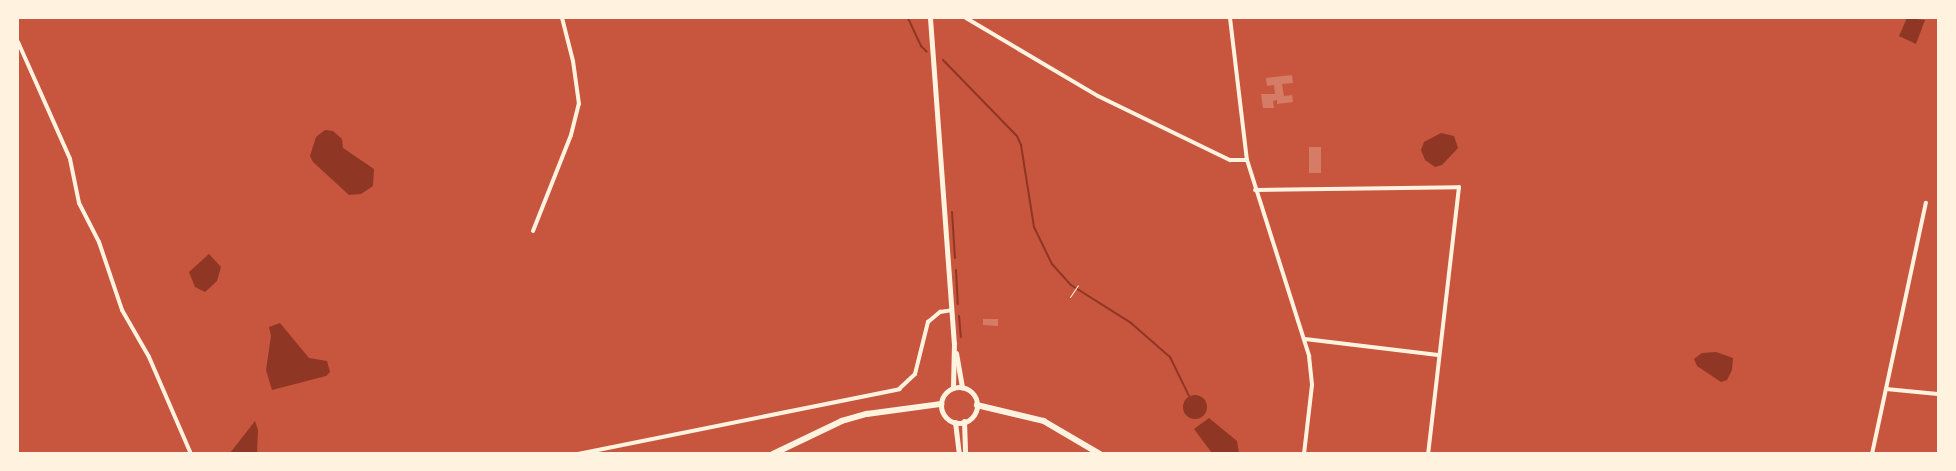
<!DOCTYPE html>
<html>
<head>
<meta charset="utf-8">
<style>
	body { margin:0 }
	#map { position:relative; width:1956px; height:471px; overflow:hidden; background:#c8553d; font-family:Rubik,sans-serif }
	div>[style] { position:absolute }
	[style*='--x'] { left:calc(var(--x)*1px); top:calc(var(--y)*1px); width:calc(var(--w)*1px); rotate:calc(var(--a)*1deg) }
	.water>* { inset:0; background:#8f3625 }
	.round { border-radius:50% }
	.stream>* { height:2px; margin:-1px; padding:0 1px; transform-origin:1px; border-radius:1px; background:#8f3625 }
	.building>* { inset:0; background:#d67c66; transform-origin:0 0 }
	.path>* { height:1px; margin:-0.5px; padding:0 0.5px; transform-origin:0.5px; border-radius:0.5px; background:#fff3e0 }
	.minor>* { height:4px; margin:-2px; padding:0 2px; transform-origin:2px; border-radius:2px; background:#fff3e0 }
	.secondary>* { height:5px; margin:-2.5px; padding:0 2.5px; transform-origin:2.5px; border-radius:2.5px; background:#fff3e0 }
	.secondary>.ring { margin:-2.5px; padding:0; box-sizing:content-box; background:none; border:5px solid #fff3e0; border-radius:50% }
	.primary>* { height:5.5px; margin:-2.75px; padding:0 2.75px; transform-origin:2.75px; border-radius:2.75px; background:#fff3e0 }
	span { translate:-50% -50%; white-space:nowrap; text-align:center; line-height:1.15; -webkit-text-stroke:4.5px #fff3e0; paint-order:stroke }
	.frame { position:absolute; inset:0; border:19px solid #fff3e0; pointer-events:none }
</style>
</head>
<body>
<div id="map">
	<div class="water">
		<div style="clip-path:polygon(1907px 18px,1925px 20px,1916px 44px,1899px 36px)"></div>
		<div style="clip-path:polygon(325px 130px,333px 131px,342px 139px,343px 148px,374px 169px,373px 186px,361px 194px,349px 195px,313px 162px,310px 156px,316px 137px)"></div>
		<div style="clip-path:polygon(1441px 133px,1454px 136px,1458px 148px,1442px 165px,1435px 167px,1425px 160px,1421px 150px,1424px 142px)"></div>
		<div style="clip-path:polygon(209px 254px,221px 267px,217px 281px,205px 292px,195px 287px,189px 272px)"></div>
		<div style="clip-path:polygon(280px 323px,309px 358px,327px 361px,330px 372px,326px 376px,272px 390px,266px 370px,271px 336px,269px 327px)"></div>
		<div style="clip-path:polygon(1716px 352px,1733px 358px,1732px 370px,1727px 380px,1721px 382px,1697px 366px,1694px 359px,1702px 353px)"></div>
		<div class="round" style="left:1183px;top:395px;width:24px;height:24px"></div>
		<div style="clip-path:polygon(1209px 418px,1237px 441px,1239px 453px,1212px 453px,1194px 429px)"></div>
		<div style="clip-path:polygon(255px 421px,258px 430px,257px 453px,230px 453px)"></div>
	</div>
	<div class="stream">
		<div style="--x:908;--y:18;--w:31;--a:65"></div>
		<div style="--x:921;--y:46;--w:8;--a:45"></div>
		<div style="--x:943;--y:60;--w:106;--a:45.8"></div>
		<div style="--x:1017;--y:136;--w:10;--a:66"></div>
		<div style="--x:1021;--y:145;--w:83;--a:81"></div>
		<div style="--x:1034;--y:227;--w:41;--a:64.1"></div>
		<div style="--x:1052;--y:264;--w:28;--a:48"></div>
		<div style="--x:1071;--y:285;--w:71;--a:32.3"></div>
		<div style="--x:1131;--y:323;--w:52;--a:41.1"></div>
		<div style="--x:1170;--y:357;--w:43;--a:64"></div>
		<div style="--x:952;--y:212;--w:46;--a:86.3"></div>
		<div style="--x:956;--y:270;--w:34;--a:87"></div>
		<div style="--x:959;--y:316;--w:21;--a:85"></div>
	</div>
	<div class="building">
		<div style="clip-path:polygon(1292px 75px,1293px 83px,1282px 84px,1284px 96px,1292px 95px,1293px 102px,1277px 104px,1277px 100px,1273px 101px,1274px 108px,1263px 108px,1261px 94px,1275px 94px,1274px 85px,1267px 86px,1266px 78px)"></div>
		<div style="left:1309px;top:147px;width:12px;height:26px"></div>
		<div style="clip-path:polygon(983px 319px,998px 319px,998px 326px,983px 325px)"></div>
	</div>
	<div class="path">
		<div style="--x:1070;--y:297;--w:14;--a:-56"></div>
	</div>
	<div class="minor">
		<div style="--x:966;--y:18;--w:153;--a:30.6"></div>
		<div style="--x:1098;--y:96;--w:147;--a:25.9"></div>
		<div style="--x:1230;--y:160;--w:17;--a:0"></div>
		<div style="--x:1230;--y:18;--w:143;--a:83.2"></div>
		<div style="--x:1247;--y:160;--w:206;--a:72.4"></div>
		<div style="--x:1309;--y:356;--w:29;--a:84"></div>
		<div style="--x:1312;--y:385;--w:69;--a:96.6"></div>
		<div style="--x:18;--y:42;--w:128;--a:66"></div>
		<div style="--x:70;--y:159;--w:45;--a:78.4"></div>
		<div style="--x:79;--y:203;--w:44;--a:62.9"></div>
		<div style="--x:99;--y:242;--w:72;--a:71.3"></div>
		<div style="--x:122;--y:310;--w:54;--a:60.1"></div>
		<div style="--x:149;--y:357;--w:106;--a:66.6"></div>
		<div style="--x:1255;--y:190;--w:204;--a:-0.8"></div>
		<div style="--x:1459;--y:187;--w:269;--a:96.6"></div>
		<div style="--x:533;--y:231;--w:103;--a:-68.4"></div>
		<div style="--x:571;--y:135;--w:32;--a:-76"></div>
		<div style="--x:579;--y:104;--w:43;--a:-97.9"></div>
		<div style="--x:573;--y:61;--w:44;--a:-104.3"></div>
		<div style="--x:1305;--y:339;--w:134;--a:6.9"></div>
		<div style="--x:1886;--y:389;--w:52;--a:5.5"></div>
		<div style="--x:578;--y:454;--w:328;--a:-11.4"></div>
		<div style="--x:899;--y:389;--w:22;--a:-43"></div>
		<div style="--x:915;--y:374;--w:54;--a:-76"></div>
		<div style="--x:928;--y:322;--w:16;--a:-40"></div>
		<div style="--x:940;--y:312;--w:12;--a:-9"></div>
		<div style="--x:1872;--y:454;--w:257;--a:-77.9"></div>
	</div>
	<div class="secondary">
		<div style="--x:930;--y:18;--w:326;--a:85.8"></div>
		<div style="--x:954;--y:343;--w:45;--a:91.3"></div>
		<div style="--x:956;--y:353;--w:35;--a:80"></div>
		<div class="ring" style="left:941px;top:387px;width:31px;height:31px"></div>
		<div style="--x:964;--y:421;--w:33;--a:88"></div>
		<div style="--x:955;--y:422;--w:32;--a:83"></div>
	</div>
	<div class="primary">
		<div style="--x:977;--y:405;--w:69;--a:13.4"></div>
		<div style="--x:1044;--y:421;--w:65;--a:30.5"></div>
		<div style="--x:773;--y:454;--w:76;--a:-25.6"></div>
		<div style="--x:842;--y:421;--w:26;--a:-16"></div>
		<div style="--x:867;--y:414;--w:75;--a:-7.7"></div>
	</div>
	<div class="frame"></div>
</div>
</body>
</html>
